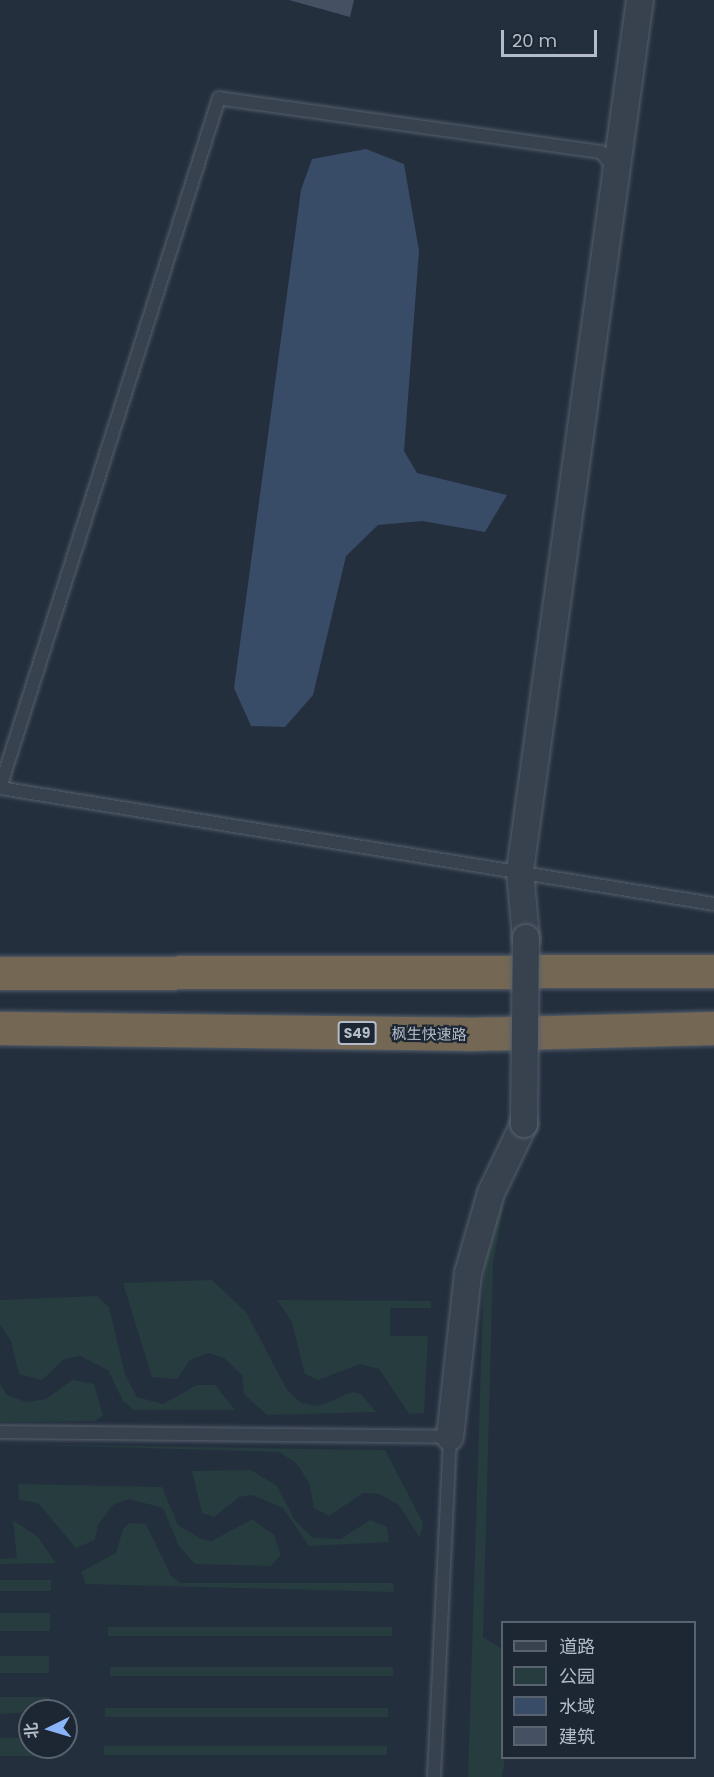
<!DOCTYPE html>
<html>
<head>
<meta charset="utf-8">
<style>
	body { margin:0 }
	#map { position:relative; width:714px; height:1777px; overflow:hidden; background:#242f3e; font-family:Poppins,"Noto Sans SC",sans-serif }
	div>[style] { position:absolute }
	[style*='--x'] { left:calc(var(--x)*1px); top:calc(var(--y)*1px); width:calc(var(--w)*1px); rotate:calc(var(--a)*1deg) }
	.green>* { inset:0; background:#263c3f; transform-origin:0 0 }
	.water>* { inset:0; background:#394c67 }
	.building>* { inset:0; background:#455162 }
	.roads { filter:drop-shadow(0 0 2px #565f6c) drop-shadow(0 0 2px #565f6c) }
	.lane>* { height:12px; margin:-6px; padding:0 6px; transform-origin:6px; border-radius:6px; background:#38414e }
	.street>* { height:26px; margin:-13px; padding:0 13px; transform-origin:13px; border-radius:13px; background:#38414e }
	.highway>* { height:33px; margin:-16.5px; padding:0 16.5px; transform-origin:16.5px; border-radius:16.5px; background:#746855 }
	.bridges { filter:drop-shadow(0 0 2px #565f6c) drop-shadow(0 0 2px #565f6c) }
	.street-bridge>* { height:26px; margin:-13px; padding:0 13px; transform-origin:13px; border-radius:13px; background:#38414e }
	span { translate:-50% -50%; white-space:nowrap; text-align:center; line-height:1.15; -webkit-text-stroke:4.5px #1d2633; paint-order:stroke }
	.shield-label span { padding:2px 4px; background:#1d2633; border:2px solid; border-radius:4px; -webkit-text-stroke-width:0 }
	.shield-label { font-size:14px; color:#b4bcc9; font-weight:700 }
	.street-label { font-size:15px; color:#b4bcc9 }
	.legend { position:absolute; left:501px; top:1621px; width:195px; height:138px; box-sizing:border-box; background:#1d2633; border:2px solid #59626f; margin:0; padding:8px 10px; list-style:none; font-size:18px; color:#b4bcc9 }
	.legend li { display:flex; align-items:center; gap:12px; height:30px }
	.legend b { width:30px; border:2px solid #59626f }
	.north { position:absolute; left:18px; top:1699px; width:60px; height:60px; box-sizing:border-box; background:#1d2633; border:2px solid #59626f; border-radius:50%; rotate:265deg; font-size:16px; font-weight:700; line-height:24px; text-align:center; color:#b4bcc9 }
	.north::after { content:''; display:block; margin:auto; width:21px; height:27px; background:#8ab4f8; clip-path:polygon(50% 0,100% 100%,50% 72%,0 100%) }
	.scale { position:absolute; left:501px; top:30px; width:96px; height:27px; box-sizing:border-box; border:3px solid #b4bcc9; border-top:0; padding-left:8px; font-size:18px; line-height:21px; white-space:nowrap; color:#b4bcc9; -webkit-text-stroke:4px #1d2633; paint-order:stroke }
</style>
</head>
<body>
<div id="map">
	<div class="green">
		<div style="clip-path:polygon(504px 1201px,493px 1265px,483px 1637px,502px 1649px,505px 1758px,502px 1777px,468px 1777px,484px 1268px,491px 1222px)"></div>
		<div style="clip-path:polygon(212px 1280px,246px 1312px,287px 1390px,301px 1403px,319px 1406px,352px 1392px,361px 1394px,376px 1412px,267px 1415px,244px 1394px,242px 1375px,224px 1358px,208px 1353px,190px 1360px,177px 1379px,152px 1377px,123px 1283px)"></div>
		<div style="clip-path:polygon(97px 1296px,109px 1307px,125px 1374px,137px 1397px,163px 1404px,197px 1385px,215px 1385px,235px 1410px,134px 1410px,123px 1401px,108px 1370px,80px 1356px,64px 1359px,42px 1380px,19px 1374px,11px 1341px,0 1324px,0 1300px)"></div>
		<div style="clip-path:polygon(277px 1300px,431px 1301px,431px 1308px,390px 1308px,390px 1336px,428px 1336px,424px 1413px,409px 1414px,379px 1369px,360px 1364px,318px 1380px,305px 1374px,292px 1322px)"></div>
		<div style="clip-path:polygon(72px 1380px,94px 1384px,103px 1416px,95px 1421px,0 1422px,0 1384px,7px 1395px,26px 1402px,46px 1399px)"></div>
		<div style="clip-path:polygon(0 1444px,385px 1450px,423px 1523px,420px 1538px,399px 1505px,379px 1494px,363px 1493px,329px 1516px,314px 1508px,309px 1482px,296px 1463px,279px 1452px)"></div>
		<div style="clip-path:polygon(251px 1470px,277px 1486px,296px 1522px,313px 1538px,341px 1539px,370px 1520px,387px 1527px,389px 1542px,309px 1546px,283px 1508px,252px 1495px,239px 1497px,214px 1517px,202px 1513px,192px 1471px)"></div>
		<div style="clip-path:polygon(18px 1484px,162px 1487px,178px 1525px,201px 1539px,212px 1541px,252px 1519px,274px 1535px,281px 1555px,271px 1566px,195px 1564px,179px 1546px,163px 1508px,129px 1499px,113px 1505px,98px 1525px,95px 1540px,76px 1548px,38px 1503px,19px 1500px)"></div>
		<div style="clip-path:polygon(13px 1520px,38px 1537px,56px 1563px,0 1564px,0 1559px,17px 1558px)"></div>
		<div style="clip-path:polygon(130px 1523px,146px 1524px,171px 1576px,181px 1583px,393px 1583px,394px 1592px,86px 1584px,81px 1572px,116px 1553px,123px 1529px)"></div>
		<div style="left:51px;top:1580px;width:11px;height:51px;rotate:90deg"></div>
		<div style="left:50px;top:1613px;width:18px;height:50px;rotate:90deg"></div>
		<div style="left:108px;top:1627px;width:284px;height:9px"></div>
		<div style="left:0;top:1656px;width:49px;height:17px"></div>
		<div style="left:110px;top:1667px;width:283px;height:9px"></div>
		<div style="clip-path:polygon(0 1697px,49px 1697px,49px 1711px,0 1714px)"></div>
		<div style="left:105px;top:1708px;width:283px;height:9px"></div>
		<div style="clip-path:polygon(0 1738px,30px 1738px,30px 1747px,47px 1747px,47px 1756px,0 1756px)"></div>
		<div style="left:104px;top:1746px;width:283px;height:9px"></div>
	</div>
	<div class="water">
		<div style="clip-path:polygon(366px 149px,404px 164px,419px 251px,404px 451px,417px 473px,507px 495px,485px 532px,422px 521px,378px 525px,346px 556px,313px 695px,285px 727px,251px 726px,234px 688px,301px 190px,312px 159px)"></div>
	</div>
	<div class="building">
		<div style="clip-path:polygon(289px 0,354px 0,350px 17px)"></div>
	</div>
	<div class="roads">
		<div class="lane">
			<div style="--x:616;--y:170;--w:23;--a:-130"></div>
			<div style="--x:601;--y:152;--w:386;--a:-172"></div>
			<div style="--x:219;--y:98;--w:724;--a:107.61"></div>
			<div style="--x:0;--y:788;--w:723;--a:9.23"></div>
			<div style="--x:0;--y:1432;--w:450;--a:0.6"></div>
			<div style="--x:450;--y:1437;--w:340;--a:92.7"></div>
		</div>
		<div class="street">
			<div style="--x:526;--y:938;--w:67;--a:-95.1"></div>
			<div style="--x:520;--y:871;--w:879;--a:-82.16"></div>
			<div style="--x:450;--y:1437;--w:165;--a:-83.7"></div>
			<div style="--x:468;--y:1273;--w:83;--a:-74"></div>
			<div style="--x:491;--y:1193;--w:76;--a:-64.4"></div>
		</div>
		<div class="highway">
			<div style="--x:0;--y:973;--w:714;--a:-0.16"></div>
			<div style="--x:0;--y:1028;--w:468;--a:0.7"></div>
			<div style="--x:468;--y:1034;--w:246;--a:-1.4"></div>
		</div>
	</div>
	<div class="bridges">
		<div class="street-bridge">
			<div style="--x:524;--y:1124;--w:186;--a:-89.4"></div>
		</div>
	</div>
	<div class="shield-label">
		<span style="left:357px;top:1033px">S49</span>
	</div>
	<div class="street-label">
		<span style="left:429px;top:1034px;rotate:1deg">枫生快速路</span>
	</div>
	<ul class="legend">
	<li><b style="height:8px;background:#38414e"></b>道路</li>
	<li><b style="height:16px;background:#263c3f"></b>公园</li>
	<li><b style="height:16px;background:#394c67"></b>水域</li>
	<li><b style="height:16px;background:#455162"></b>建筑</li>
	</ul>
	<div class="north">北</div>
	<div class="scale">20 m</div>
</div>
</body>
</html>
